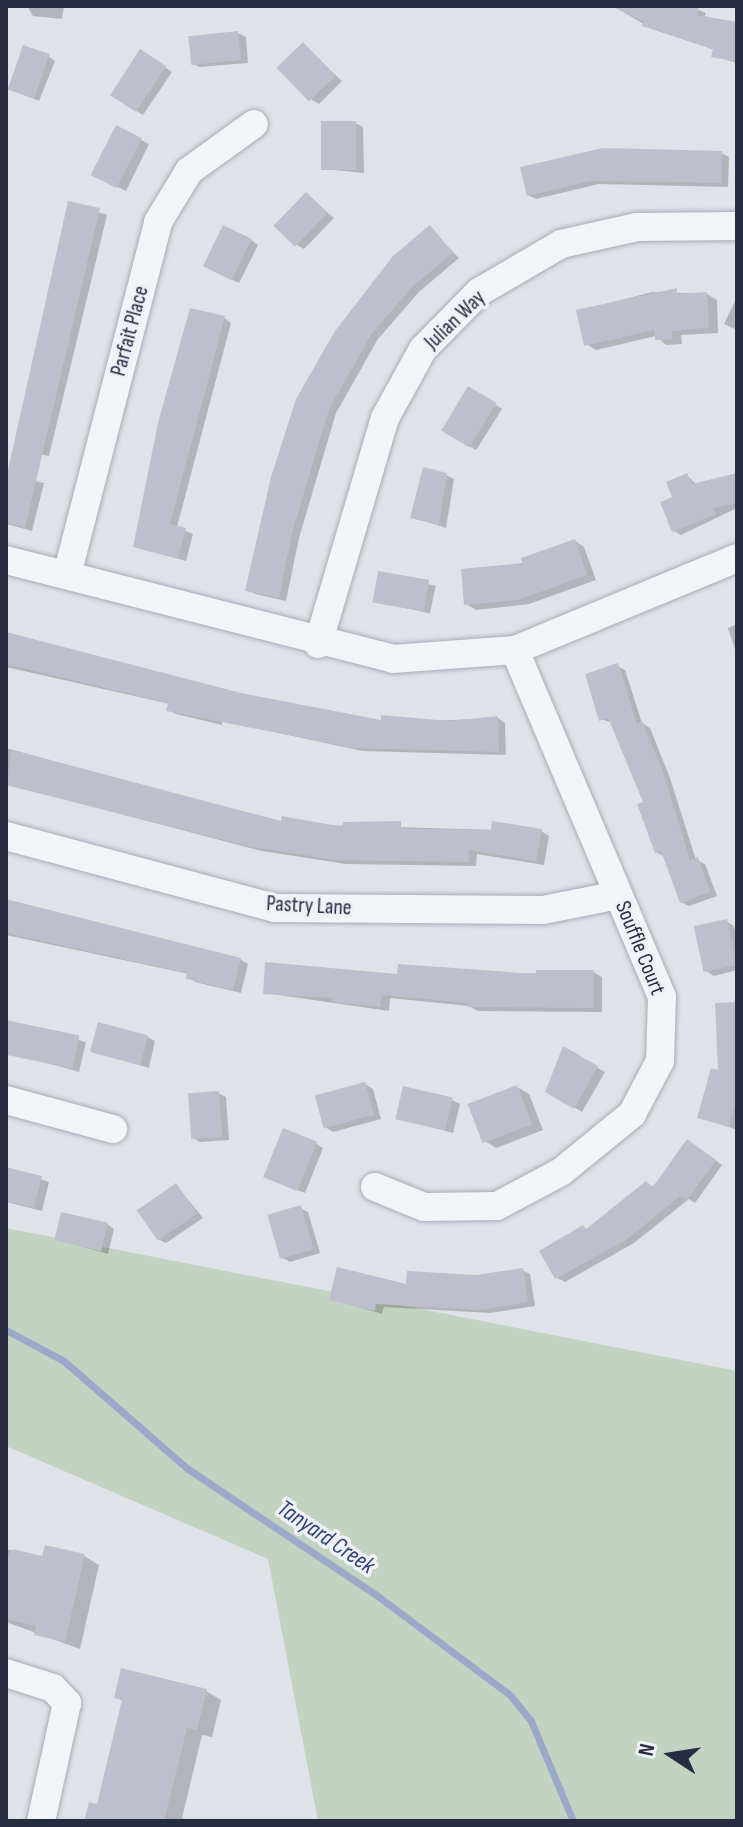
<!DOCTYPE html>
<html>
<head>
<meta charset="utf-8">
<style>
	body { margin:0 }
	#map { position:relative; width:743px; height:1827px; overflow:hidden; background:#e0e2e9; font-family:"Sofia Sans Condensed",sans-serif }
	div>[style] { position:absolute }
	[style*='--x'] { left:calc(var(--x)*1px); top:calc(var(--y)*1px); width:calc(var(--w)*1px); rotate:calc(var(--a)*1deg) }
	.green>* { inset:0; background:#c2d3c1 }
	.shadow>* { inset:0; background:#0003; transform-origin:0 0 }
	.stream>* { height:7px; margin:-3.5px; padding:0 3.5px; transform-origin:3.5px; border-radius:3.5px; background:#9aa8ca }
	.building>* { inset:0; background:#bdc0cc; transform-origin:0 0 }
	.roads { filter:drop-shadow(0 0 2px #a9abb7) drop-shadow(0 0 2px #a9abb7) }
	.minor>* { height:28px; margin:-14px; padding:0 14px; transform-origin:14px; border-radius:14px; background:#f3f4f7 }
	span { translate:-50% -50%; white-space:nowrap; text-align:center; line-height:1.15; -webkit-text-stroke:7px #eff1f7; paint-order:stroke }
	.street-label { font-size:22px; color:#282c41 }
	.water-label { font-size:24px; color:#314376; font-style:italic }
	.frame { position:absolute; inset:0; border:8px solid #282c41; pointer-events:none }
	.north { position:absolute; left:631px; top:1715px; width:80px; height:80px; -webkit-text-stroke:6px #eff1f7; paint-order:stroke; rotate:282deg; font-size:22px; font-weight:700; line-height:32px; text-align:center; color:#282c41 }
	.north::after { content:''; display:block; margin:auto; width:28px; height:36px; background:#282c41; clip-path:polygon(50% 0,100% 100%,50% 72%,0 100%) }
</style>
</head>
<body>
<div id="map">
	<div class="green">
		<div style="clip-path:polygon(6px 1228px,737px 1371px,737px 1821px,318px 1821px,268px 1559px,6px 1446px)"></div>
	</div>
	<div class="shadow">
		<div style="clip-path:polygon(27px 6px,64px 6px,62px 19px,33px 16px)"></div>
		<div style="clip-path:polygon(613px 6px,689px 6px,706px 13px,704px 18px,737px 23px,737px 63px,713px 56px,715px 50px,652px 29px)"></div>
		<div style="clip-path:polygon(238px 33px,246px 37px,248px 63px,199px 67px,192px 63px)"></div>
		<div style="clip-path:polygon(303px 45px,342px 81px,319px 104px,312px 100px)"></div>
		<div style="clip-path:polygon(48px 56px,55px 61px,39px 101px,16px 92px)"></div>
		<div style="clip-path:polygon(148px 56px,172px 72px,143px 115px,112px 95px)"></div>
		<div style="clip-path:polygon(355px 123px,363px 127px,364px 173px,323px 169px)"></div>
		<div style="clip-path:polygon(116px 127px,149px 144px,126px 191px,101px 179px)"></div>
		<div style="clip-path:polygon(603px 150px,721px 153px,729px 157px,728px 187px,599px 184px,536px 199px,528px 195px)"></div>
		<div style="clip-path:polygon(306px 194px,334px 218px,304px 249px,297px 245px)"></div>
		<div style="clip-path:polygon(70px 203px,107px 215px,49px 456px,22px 451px)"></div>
		<div style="clip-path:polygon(430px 228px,459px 258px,419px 292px,378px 339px,336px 413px,299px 538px,286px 601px,255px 594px,247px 590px,273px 477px)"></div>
		<div style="clip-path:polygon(251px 240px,258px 245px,239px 283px,212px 270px)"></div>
		<div style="clip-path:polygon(652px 292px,707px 294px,717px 300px,718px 333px,681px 335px,682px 344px,666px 345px,656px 336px,596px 350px,586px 344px,579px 311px)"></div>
		<div style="clip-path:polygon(737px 297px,737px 330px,724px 324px)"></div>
		<div style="clip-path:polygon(224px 318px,231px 323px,177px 527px,193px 534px,186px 561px,135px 546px)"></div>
		<div style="left:469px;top:388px;width:39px;height:49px;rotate:32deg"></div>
		<div style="clip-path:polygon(6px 475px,44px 483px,32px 531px,6px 524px)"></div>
		<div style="clip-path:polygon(446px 475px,454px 479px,446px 528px,412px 517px)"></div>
		<div style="clip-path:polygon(687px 475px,697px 485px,737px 476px,737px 508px,681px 535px,674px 531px,674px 498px)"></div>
		<div style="clip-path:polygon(575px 541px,584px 547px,596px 580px,529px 604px,476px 610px,466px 604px,525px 565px)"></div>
		<div style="left:380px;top:574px;width:57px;height:28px;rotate:12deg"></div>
		<div style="clip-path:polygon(737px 624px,737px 656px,728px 628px)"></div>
		<div style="clip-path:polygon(6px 635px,241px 695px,383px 723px,498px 718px,505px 723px,506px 755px,363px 751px,222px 721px,222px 725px,176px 714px,169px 710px,170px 704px,6px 667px)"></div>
		<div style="clip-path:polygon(617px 666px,625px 670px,642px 723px,650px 728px,670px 778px,696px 860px,705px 864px,717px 896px,689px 906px,681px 902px,665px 857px,656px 852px,645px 803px,612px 723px,601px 719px)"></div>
		<div style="clip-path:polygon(6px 748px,283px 824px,541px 831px,549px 836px,544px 865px,477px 854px,476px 866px,346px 864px,262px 851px,6px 784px)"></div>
		<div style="clip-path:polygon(6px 901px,240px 959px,248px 964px,241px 993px,195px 982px,189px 974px,6px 935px)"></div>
		<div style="clip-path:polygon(726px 921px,734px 926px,737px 940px,737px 970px,714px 976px,706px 971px)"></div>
		<div style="clip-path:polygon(593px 972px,602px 977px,602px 1012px,478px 1011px,469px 1006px,390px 998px,389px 1011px,265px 993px,399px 976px)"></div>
		<div style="clip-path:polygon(737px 1004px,737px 1130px,700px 1117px,720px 1073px)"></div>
		<div style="clip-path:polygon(6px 1021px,86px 1042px,79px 1072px,6px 1051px)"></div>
		<div style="clip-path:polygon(148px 1037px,155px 1041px,149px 1068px,93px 1051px)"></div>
		<div style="clip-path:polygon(564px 1049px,605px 1072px,582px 1112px,548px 1091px)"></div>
		<div style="clip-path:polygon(365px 1084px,373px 1089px,381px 1119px,333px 1132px,325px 1127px)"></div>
		<div style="clip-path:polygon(517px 1087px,529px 1094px,543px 1130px,496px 1148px,485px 1141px)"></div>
		<div style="clip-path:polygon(218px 1093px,226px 1097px,229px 1140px,200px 1142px,193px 1138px)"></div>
		<div style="clip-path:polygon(452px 1100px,460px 1104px,453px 1133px,398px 1118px)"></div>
		<div style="clip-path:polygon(316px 1144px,323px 1148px,305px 1193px,274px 1181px)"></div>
		<div style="clip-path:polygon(695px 1146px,722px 1165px,695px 1203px,689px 1199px,634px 1243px,565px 1282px,557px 1278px,583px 1227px,588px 1230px,646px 1183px,655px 1188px)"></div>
		<div style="clip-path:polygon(6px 1168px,49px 1182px,42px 1211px,6px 1202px)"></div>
		<div style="clip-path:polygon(176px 1185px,203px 1218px,166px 1243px,158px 1239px)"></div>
		<div style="clip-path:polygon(300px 1208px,308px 1212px,320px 1253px,290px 1262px,282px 1258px)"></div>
		<div style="clip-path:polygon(107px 1224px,114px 1229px,108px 1254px,56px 1239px)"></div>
		<div style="clip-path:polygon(522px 1270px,530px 1274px,535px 1306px,490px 1313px,384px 1307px,382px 1314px,331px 1299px)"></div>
		<div style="clip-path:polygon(6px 1549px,44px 1558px,84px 1556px,99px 1565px,80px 1649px,6px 1622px)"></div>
		<div style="clip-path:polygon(206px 1691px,221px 1700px,212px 1737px,202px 1735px,182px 1818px,188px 1821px,86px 1821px,98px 1806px,124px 1702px,116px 1697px)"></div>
	</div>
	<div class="stream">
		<div style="--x:6;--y:1330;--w:66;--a:28.1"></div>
		<div style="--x:64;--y:1361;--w:164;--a:41.1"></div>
		<div style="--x:188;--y:1469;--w:230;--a:33.8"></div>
		<div style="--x:379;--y:1597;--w:164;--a:36.8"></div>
		<div style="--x:510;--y:1695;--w:33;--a:51"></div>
		<div style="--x:531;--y:1721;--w:108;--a:67.2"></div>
	</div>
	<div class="building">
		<div style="clip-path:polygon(611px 6px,699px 6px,697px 15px,737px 22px,737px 56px,733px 61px,711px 57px,713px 49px,642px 26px,643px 21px)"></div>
		<div style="left:238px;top:31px;width:29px;height:50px;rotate:84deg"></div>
		<div style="left:303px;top:42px;width:47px;height:37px;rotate:46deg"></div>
		<div style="left:23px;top:45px;width:28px;height:47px;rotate:19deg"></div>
		<div style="left:140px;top:49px;width:31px;height:55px;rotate:33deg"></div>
		<div style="left:321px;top:121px;width:35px;height:49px"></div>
		<div style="left:116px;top:125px;width:29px;height:56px;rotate:27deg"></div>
		<div style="clip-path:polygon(603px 148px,722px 151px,721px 183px,590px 181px,527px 196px,520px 167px)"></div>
		<div style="left:306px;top:192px;width:30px;height:47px;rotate:44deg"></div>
		<div style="clip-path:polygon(68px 201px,100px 208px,25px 528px,6px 523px,6px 479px)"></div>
		<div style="left:223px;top:225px;width:32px;height:46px;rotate:26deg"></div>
		<div style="clip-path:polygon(430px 225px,453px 253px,411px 288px,371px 335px,329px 409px,292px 533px,279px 598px,245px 591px,271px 477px,296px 399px,335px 331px,393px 256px)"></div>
		<div style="clip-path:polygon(677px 288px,677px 294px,707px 292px,709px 328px,672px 331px,672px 339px,655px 340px,654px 330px,584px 346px,576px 310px)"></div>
		<div style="clip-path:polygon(190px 308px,225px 316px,170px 524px,186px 528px,178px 559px,133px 547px,158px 423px)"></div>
		<div style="left:468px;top:386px;width:33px;height:52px;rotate:31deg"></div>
		<div style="clip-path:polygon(423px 467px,447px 473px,439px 525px,410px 518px)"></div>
		<div style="clip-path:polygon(687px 473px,692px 484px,737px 473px,737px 503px,713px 508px,716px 514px,672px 532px,660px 502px,672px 497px,666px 482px)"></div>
		<div style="clip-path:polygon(575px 539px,587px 575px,518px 600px,464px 605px,461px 569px,522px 563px,521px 558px)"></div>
		<div style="left:378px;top:571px;width:52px;height:32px;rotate:10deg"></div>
		<div style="clip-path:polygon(6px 632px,241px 693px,381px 720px,381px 715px,449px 721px,498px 716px,499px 752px,354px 748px,166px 711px,168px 703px,6px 664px)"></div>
		<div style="clip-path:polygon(618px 663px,637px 724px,642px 721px,663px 772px,690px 860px,698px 857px,710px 892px,680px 903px,661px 851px,655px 853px,637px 804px,643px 802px,608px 718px,599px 721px,585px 674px)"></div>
		<div style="clip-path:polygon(12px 750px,281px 821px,282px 816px,343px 827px,343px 822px,401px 821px,401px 829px,491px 830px,492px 821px,542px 829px,536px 861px,469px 850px,469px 862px,336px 860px,252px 847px,6px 785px)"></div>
		<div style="clip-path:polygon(6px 899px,241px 958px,233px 990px,186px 979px,187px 973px,6px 933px)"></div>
		<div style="left:727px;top:919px;width:47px;height:34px;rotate:78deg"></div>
		<div style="clip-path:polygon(265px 962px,397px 974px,398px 964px,536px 974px,536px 970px,594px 970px,594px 1008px,467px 1007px,468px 1003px,382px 995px,380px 1007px,332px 1002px,333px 998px,263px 994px)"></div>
		<div style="clip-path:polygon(737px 1002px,737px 1097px,729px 1127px,697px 1118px,711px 1068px,718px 1070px,715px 1003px)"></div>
		<div style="left:6px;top:1020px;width:75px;height:34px;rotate:12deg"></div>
		<div style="left:98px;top:1022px;width:52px;height:31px;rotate:15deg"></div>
		<div style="clip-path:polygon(563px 1046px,598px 1066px,574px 1109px,545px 1092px)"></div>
		<div style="left:365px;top:1082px;width:34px;height:52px;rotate:75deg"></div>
		<div style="left:517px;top:1085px;width:42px;height:53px;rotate:69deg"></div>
		<div style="left:403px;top:1086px;width:51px;height:34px;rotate:13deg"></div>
		<div style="left:219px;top:1091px;width:46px;height:31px;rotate:86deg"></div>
		<div style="left:283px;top:1128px;width:37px;height:53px;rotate:22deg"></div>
		<div style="clip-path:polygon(687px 1139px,716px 1160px,687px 1200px,680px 1196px,626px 1240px,555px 1279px,539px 1251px,583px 1225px,586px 1229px,646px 1181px,652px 1188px)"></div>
		<div style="clip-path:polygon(6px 1167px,42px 1176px,34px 1208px,6px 1201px)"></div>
		<div style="left:176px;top:1183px;width:37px;height:48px;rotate:55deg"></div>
		<div style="left:301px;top:1205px;width:46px;height:35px;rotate:74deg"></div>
		<div style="left:61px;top:1212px;width:48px;height:29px;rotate:13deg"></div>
		<div style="clip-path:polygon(337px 1267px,406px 1284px,407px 1271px,476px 1275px,523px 1268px,528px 1302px,481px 1310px,376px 1304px,375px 1311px,329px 1300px)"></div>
		<div style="clip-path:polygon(45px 1545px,85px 1554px,65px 1642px,34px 1635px,36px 1626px,6px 1619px,6px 1560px,13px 1549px,42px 1556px)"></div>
		<div style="clip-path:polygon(121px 1668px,207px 1689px,197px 1730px,187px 1728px,164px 1821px,84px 1821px,89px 1802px,97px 1804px,107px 1762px,122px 1700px,114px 1698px)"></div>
	</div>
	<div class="roads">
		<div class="minor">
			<div style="--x:6;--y:560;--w:399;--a:14.3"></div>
			<div style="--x:393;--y:659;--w:122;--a:-4.2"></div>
			<div style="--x:515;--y:650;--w:240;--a:-22.5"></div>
			<div style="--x:67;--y:575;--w:365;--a:-75.5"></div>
			<div style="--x:158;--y:222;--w:60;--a:-58.7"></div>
			<div style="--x:189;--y:171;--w:80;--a:-35.9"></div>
			<div style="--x:318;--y:644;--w:236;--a:-73.5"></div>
			<div style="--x:385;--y:418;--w:79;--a:-61.2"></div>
			<div style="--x:423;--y:349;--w:80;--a:-45.5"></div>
			<div style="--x:479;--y:292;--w:95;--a:-30.3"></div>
			<div style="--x:561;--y:244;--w:78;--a:-12.6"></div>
			<div style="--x:637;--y:227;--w:100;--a:-0.6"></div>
			<div style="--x:6;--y:836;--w:278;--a:15"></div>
			<div style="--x:274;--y:908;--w:269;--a:0.4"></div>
			<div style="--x:543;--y:910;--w:77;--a:-11.2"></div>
			<div style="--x:6;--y:1100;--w:111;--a:15.2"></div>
			<div style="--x:375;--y:1187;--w:53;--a:22.2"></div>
			<div style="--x:424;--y:1207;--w:73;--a:-0.8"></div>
			<div style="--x:497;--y:1206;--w:72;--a:-28"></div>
			<div style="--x:561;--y:1172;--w:92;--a:-39.2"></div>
			<div style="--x:632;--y:1114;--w:60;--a:-62.2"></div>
			<div style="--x:660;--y:1061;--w:64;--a:-88.2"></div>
			<div style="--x:662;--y:997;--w:377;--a:-113"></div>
			<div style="--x:6;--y:1673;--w:49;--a:17.7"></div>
			<div style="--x:53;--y:1688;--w:21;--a:47"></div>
			<div style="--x:67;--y:1703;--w:121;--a:102.4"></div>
		</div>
	</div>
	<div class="street-label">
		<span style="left:455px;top:320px;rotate:-44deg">Julian Way</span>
		<span style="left:130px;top:331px;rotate:-75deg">Parfait Place</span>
		<span style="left:309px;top:906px;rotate:3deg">Pastry Lane</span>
		<span style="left:640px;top:948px;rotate:68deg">Souffle Court</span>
	</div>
	<div class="water-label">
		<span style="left:326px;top:1537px;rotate:34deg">Tanyard Creek</span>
	</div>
	<div class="frame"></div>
	<div class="north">N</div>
</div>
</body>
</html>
